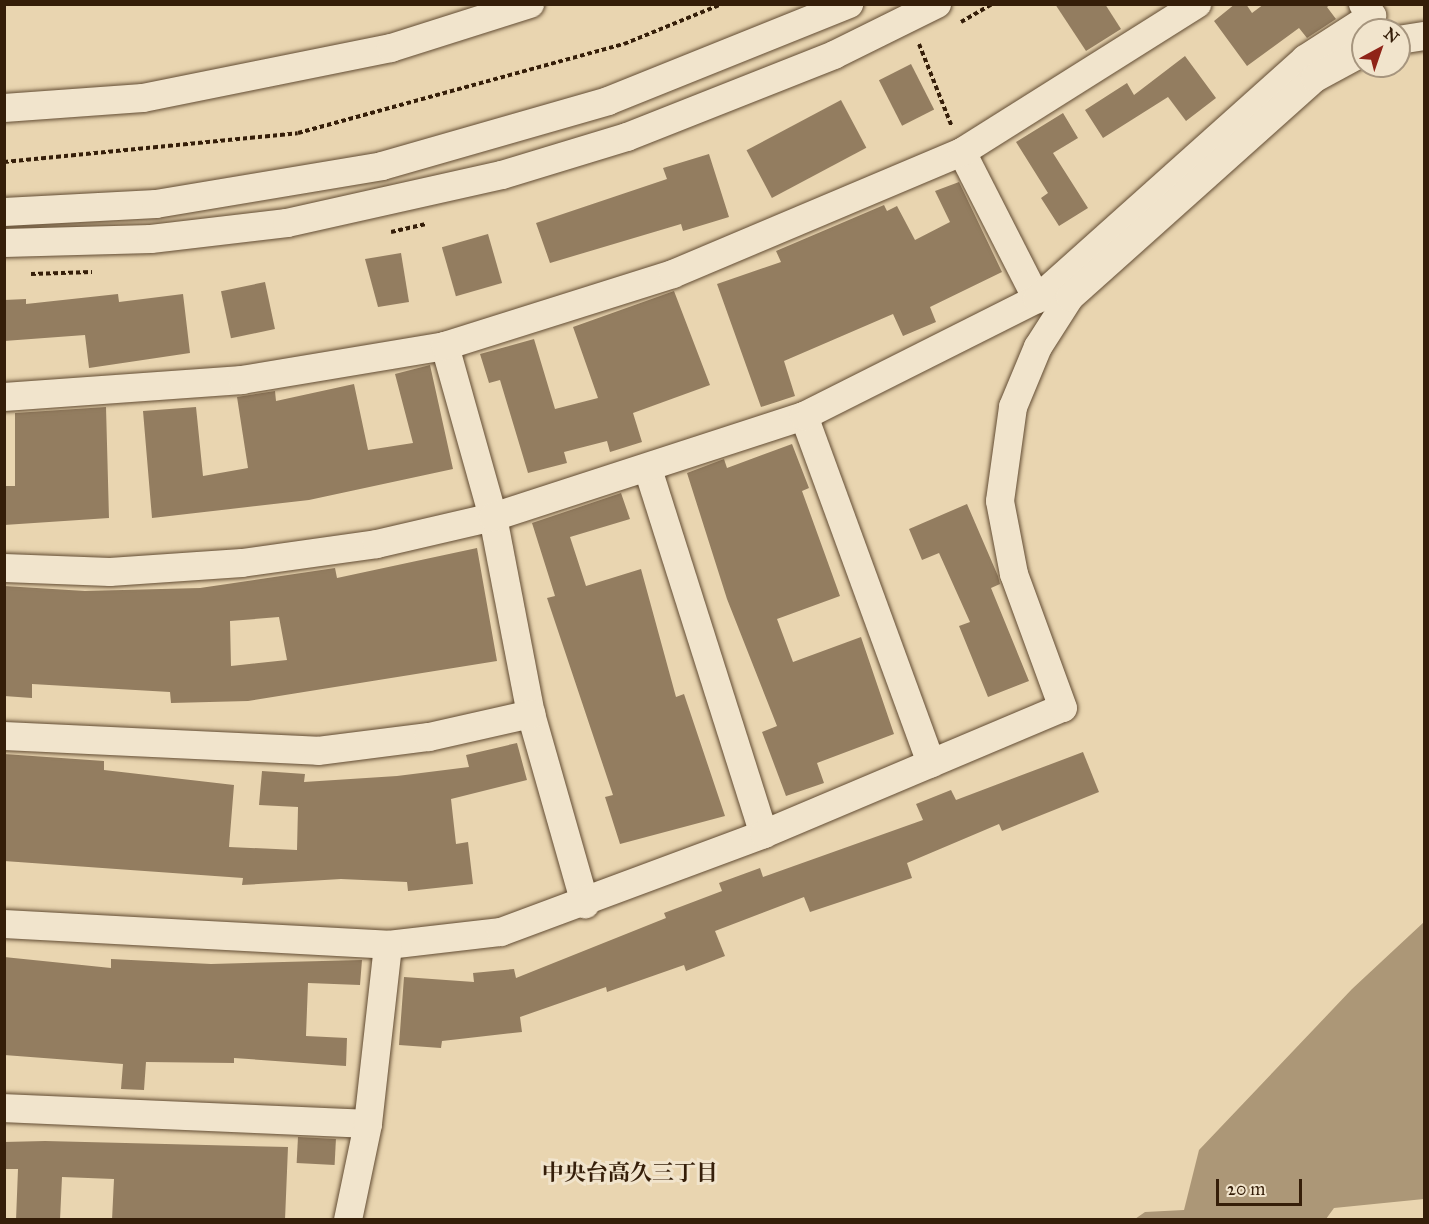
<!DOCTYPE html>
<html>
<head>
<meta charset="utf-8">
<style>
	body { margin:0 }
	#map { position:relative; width:1429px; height:1224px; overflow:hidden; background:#e9d5b0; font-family:"IM FELL Great Primer","Noto Serif JP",serif }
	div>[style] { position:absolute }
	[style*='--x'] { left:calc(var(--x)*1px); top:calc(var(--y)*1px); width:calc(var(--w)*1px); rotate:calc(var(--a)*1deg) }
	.water>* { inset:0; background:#ac9777 }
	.building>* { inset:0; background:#937d60; transform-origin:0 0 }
	.path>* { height:4px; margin-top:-2px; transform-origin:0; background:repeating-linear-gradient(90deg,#351e09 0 4.5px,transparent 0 7.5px) }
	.roads { filter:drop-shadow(0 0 2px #624c33) drop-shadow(0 0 2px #624c33) }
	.minor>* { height:28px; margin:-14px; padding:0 14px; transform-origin:14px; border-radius:14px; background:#f1e4cc }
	span { translate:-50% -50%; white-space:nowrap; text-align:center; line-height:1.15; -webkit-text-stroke:6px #f1e4cc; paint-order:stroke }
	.neighbourhood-label { font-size:22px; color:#351e09; font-weight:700 }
	.frame { position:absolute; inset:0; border:6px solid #351e09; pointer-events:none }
	.north { position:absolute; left:1351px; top:18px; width:60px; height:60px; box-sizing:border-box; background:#f1e4cc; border:2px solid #a6957e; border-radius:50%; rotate:40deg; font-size:16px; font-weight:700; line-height:24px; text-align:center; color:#351e09 }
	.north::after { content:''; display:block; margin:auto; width:21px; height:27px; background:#8f2418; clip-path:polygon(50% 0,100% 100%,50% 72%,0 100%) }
	.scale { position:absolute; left:1216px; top:1179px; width:86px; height:27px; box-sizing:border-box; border:3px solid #351e09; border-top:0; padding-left:8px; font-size:18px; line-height:21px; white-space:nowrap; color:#351e09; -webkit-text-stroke:4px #f1e4cc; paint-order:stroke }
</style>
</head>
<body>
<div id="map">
	<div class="water">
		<div style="clip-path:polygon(1424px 922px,1424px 1199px,1334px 1208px,1326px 1219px,1135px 1219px,1145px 1212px,1184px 1210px,1199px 1150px,1352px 989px)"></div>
	</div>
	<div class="building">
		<div style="clip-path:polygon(1055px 4px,1105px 4px,1121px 29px,1086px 51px)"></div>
		<div style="clip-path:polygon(1235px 4px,1246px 4px,1252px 13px,1264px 4px,1331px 4px,1327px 7px,1336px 19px,1307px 38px,1299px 28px,1247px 66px,1214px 21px)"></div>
		<div style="clip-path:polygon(1185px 56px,1216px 98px,1186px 121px,1168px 97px,1103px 138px,1085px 110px,1127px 83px,1134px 95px)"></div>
		<div style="left:911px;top:64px;width:51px;height:36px;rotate:63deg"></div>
		<div style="left:841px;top:100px;width:54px;height:107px;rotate:62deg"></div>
		<div style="clip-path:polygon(1063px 113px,1078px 138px,1053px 153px,1088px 208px,1059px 226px,1041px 198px,1048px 193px,1016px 142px)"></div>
		<div style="clip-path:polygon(709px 154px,729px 217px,683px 231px,681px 224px,550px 263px,536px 223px,667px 179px,663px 168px)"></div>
		<div style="clip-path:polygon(959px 182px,1002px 272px,930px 307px,936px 322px,903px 336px,893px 314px,784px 361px,795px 396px,761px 407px,717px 284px,781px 262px,776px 251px,884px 205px,887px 211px,897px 206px,915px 240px,950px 222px,935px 191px)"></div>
		<div style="left:488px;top:234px;width:51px;height:48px;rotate:74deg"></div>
		<div style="clip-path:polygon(401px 253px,409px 302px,378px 307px,365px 259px)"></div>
		<div style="left:265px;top:282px;width:48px;height:45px;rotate:78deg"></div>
		<div style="clip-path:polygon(674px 291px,710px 385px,633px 413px,642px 442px,610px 452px,607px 441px,564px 452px,567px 463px,528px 473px,500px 380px,489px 383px,480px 354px,534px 339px,555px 409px,598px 398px,573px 327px)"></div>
		<div style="clip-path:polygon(118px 294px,119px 302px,183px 294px,190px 353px,89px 368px,85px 335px,4px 341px,4px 300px,26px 299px,26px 304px)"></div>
		<div style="clip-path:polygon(430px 365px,453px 469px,309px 500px,152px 518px,143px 411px,196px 407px,203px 476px,248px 468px,237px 397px,275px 391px,276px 401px,354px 384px,368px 450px,413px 443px,395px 374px)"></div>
		<div style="clip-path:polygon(106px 407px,109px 518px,4px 525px,4px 486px,15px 486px,15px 413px)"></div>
		<div style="clip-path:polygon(792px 444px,809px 488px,802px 491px,840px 596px,777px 619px,793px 662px,861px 637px,894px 734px,817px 763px,824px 783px,786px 796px,762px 732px,777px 726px,727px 599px,687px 473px,724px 459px,727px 468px)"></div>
		<div style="clip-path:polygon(621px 493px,630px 519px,570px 537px,586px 586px,641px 569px,676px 697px,684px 694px,725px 816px,620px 844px,605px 797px,613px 795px,547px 598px,555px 596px,532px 523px)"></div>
		<div style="clip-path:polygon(967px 504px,998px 576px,1000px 584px,991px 588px,1029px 681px,988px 697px,959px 626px,970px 622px,939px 553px,922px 560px,909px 529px)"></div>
		<div style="clip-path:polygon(evenodd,477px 548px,497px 661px,248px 701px,171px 703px,170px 692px,32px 684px,32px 698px,4px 696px,4px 586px,85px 591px,200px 588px,335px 568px,337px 578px,477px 548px,279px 617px,287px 660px,231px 666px,230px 621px,279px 617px)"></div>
		<div style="clip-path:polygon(517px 743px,527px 780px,451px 799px,456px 844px,468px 842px,473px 884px,408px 891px,407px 882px,341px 879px,242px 885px,243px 878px,4px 861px,4px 754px,104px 761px,104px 770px,234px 785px,229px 847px,297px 850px,298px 807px,259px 805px,262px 771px,305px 774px,304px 782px,397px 776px,469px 767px,466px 755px)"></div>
		<div style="clip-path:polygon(1083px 752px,1099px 792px,1002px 831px,999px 824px,907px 863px,912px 878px,810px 912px,804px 897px,715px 931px,725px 956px,686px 971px,684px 965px,607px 992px,606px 987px,520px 1017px,522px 1032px,442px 1041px,441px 1048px,399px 1045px,404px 977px,474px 982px,473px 973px,514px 969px,516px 978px,666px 918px,664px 913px,722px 891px,719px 883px,760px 868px,763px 877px,923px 820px,916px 804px,951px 790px,956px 800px)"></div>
		<div style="clip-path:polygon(4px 957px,111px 968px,111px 959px,211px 964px,362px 960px,360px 985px,308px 983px,306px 1036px,347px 1038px,346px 1066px,234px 1058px,234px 1063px,146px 1062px,144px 1090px,121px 1089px,123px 1064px,4px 1055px)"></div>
		<div style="left:298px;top:1137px;width:38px;height:26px;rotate:3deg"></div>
		<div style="clip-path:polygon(45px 1141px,288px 1147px,285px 1220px,112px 1220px,114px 1179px,62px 1177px,60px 1220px,16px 1220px,18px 1169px,4px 1169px,4px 1142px)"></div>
	</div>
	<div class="path">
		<div style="--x:961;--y:22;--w:36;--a:-30"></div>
		<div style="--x:919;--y:44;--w:89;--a:68.3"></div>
		<div style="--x:4;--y:162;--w:295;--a:-5.6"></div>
		<div style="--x:298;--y:133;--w:338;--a:-15.3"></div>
		<div style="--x:624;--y:44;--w:106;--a:-22.2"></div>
		<div style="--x:391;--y:232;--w:37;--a:-13"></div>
		<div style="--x:31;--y:274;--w:61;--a:-1.9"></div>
	</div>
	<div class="roads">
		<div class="minor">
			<div style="--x:1399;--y:40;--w:25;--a:-9"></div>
			<div style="--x:4;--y:108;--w:139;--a:-4.1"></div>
			<div style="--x:143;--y:98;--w:253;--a:-11.4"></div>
			<div style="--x:391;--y:48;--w:146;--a:-17.6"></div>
			<div style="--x:962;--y:152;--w:165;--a:63"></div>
			<div style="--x:4;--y:212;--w:152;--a:-3"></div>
			<div style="--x:156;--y:204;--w:229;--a:-9.5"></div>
			<div style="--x:382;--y:166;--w:235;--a:-16"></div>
			<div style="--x:608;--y:101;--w:260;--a:-21.9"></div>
			<div style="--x:4;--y:243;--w:147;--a:-1.6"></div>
			<div style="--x:151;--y:239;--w:137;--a:-6.7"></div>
			<div style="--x:287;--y:223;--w:220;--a:-12.6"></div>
			<div style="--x:502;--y:175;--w:131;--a:-16.9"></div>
			<div style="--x:627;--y:137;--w:223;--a:-21.6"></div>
			<div style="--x:834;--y:55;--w:115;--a:-26.3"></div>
			<div style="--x:445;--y:346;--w:178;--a:74.3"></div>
			<div style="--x:493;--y:517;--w:201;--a:79.1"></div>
			<div style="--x:531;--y:714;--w:198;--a:74.1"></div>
			<div style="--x:4;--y:397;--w:239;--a:-4.1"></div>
			<div style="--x:242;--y:380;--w:206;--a:-9.5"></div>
			<div style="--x:445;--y:346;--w:239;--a:-17.5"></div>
			<div style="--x:673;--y:274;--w:314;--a:-22.9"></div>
			<div style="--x:962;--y:152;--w:278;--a:-32.2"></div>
			<div style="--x:804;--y:416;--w:370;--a:69.9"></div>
			<div style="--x:648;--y:469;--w:383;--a:72.4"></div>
			<div style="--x:4;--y:568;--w:106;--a:2.2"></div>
			<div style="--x:110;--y:572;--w:132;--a:-3.9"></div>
			<div style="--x:242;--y:563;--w:136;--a:-8"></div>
			<div style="--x:377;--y:544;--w:119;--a:-13.1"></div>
			<div style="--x:493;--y:517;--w:327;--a:-18"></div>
			<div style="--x:804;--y:416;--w:261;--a:-26.7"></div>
			<div style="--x:1037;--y:299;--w:360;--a:-41.8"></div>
			<div style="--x:1305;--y:59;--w:80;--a:-32.7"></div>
			<div style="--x:1372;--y:16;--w:15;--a:-127"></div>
			<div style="--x:4;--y:736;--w:314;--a:2.7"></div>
			<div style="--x:318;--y:751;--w:112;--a:-7.2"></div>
			<div style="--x:429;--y:737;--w:105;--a:-12.7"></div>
			<div style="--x:4;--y:924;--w:385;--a:3.1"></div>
			<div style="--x:388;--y:945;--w:114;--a:-6.6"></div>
			<div style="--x:501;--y:932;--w:281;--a:-20.4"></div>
			<div style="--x:764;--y:834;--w:324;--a:-22.9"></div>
			<div style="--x:1063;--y:708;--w:143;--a:-110.1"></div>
			<div style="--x:1014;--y:574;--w:74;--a:-100.9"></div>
			<div style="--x:1000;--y:501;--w:95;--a:-82.1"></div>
			<div style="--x:1013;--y:407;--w:65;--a:-67.4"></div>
			<div style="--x:1038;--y:347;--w:59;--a:-57.4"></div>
			<div style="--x:1070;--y:297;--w:329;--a:-41.8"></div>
			<div style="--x:1315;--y:78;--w:55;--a:-28.4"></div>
			<div style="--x:4;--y:1108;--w:364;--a:2.5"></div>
			<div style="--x:348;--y:1220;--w:98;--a:-78.2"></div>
			<div style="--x:368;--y:1124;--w:180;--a:-83.6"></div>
		</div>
	</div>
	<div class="neighbourhood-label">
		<span style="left:630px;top:1173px">中央台高久三丁目</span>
	</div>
	<div class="frame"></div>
	<div class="north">N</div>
	<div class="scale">20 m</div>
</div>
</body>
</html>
